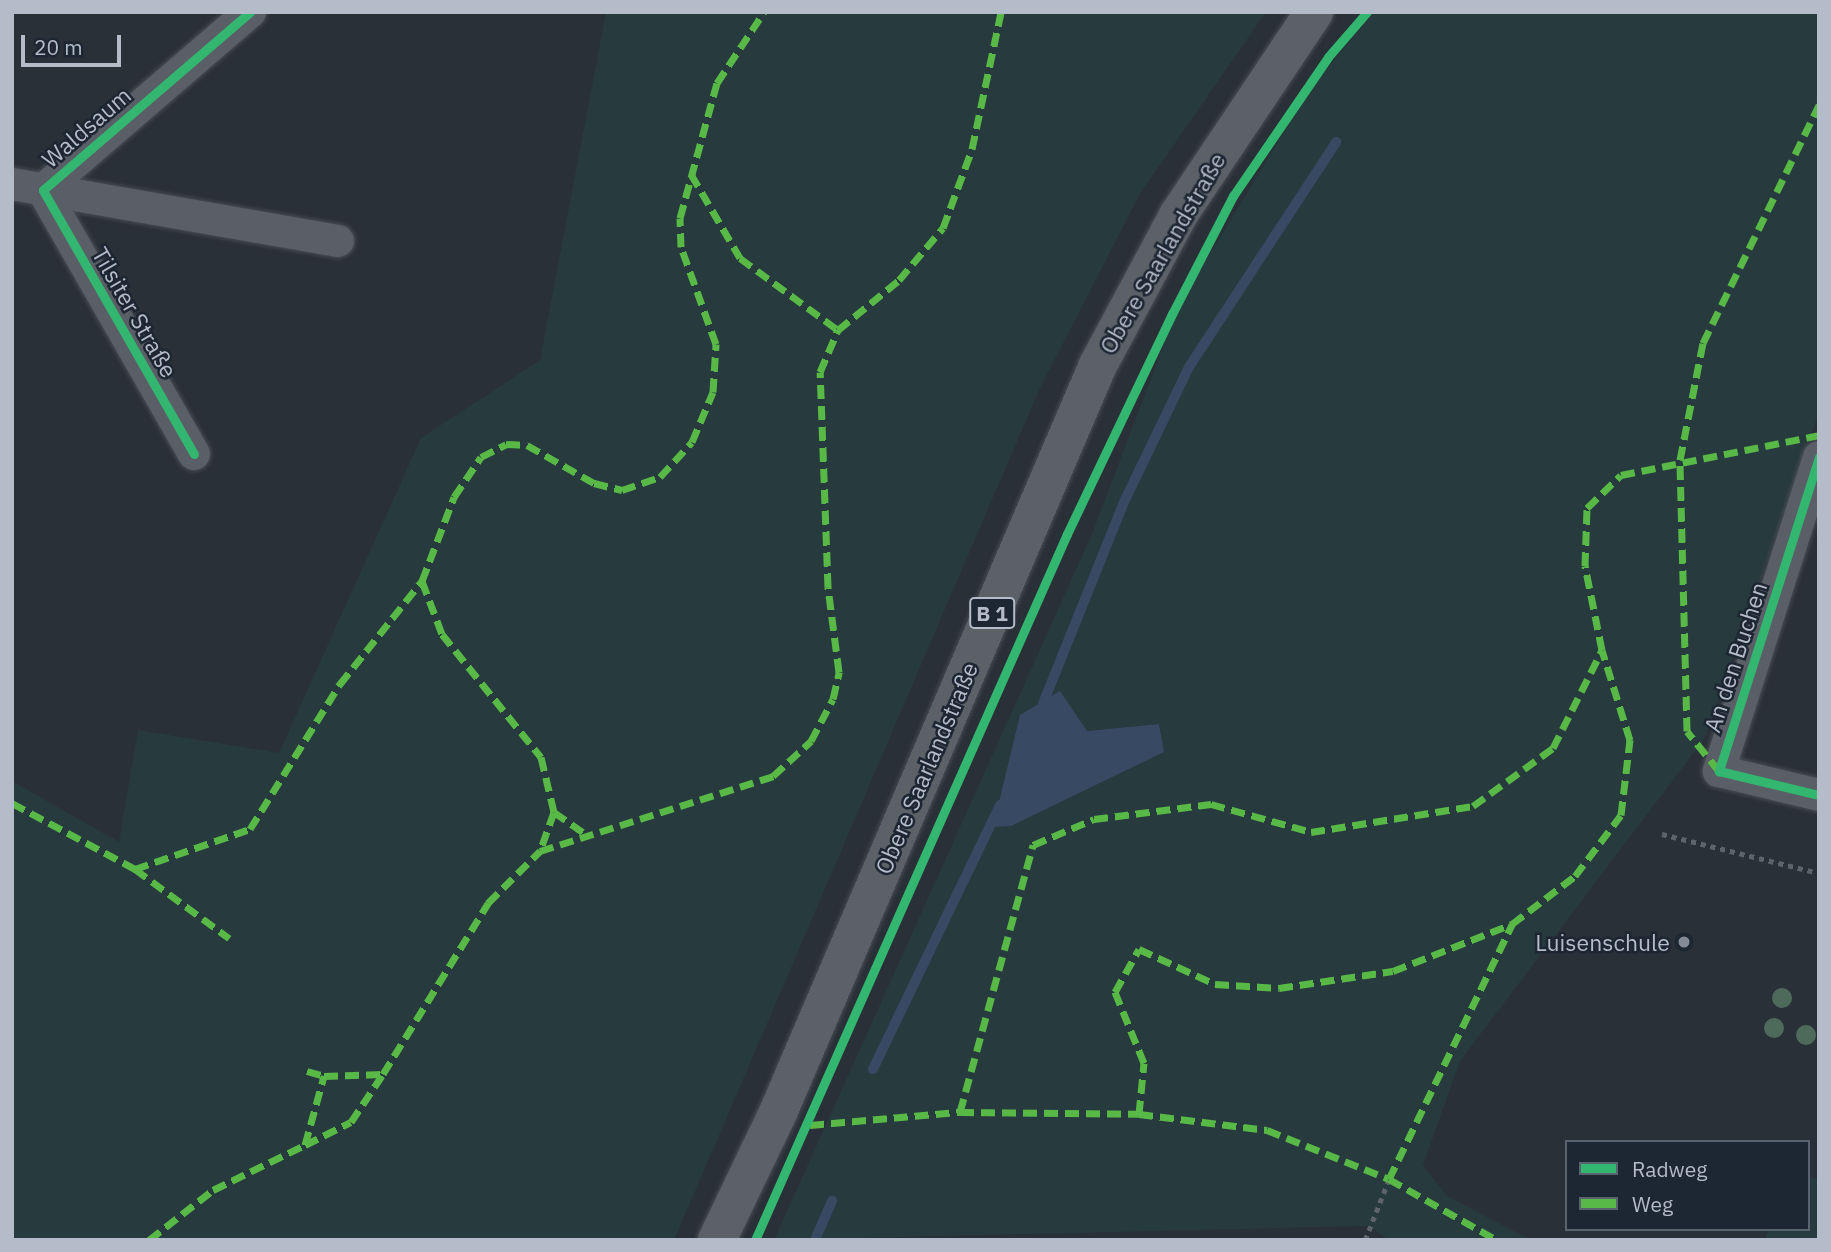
<!DOCTYPE html>
<html>
<head>
<meta charset="utf-8">
<style>
	body { margin:0 }
	#map { position:relative; width:1831px; height:1252px; overflow:hidden; background:#2a3038; font-family:"IBM Plex Sans",sans-serif }
	div>[style] { position:absolute }
	[style*='--x'] { left:calc(var(--x)*1px); top:calc(var(--y)*1px); width:calc(var(--w)*1px); rotate:calc(var(--a)*1deg) }
	.green>* { inset:0; background:#273a3e }
	.water>* { inset:0; background:#384963 }
	.stream>* { height:10px; margin:-5px; padding:0 5px; transform-origin:5px; border-radius:5px; background:#384963 }
	.path>* { height:4.5px; margin-top:-2.25px; transform-origin:0; background:repeating-linear-gradient(90deg,#5d636a 0 5px,transparent 0 10px) }
	.roads { filter:drop-shadow(0 0 2px #484c53) drop-shadow(0 0 2px #484c53) }
	.minor>* { height:32px; margin:-16px; padding:0 16px; transform-origin:16px; border-radius:16px; background:#5a5e66 }
	.primary>* { height:38px; margin:-19px; padding:0 19px; transform-origin:19px; border-radius:19px; background:#5c6168 }
	.quiet>* { height:7px; margin-top:-3.5px; transform-origin:0; background:repeating-linear-gradient(90deg,#58b947 0 14px,transparent 0 21px) }
	.cycleway>* { height:9px; margin:-4.5px; padding:0 4.5px; transform-origin:4.5px; border-radius:4.5px; background:#33b770 }
	.trees>* { width:20px; height:20px; margin:-10px; border-radius:50%; background:#4e6a5a }
	.dots>* { width:19px; height:19px; translate:-50% -50%; box-sizing:border-box; border:4px solid #1d2633; border-radius:50% }
	span { translate:-50% -50%; white-space:nowrap; text-align:center; line-height:1.15; -webkit-text-stroke:5px #1d2633; paint-order:stroke }
	.shield-label span { padding:2px 5px; background:#1d2633; border:2px solid; border-radius:5px; -webkit-text-stroke-width:0 }
	.shield-label { font-size:21px; color:#b4bcc9; font-weight:700 }
	.street-label { font-size:23px; color:#b4bcc9 }
	.poi-label { font-size:23px; color:#b4bcc9 }
	.right { translate:-100% -50%; text-align:right }
	.frame { position:absolute; inset:0; border:14px solid #b4bcc9; pointer-events:none }
	.legend { position:absolute; left:1565px; top:1140px; width:245px; height:91px; box-sizing:border-box; background:#1d2633; border:2px solid #59626f; margin:0; padding:9px 12px; list-style:none; font-size:21px; color:#b4bcc9 }
	.legend li { display:flex; align-items:center; gap:14px; height:35px }
	.legend b { width:35px; border:2px solid #59626f }
	.scale { position:absolute; left:21px; top:35px; width:100px; height:32px; box-sizing:border-box; border:4px solid #b4bcc9; border-top:0; padding-left:9px; font-size:21px; line-height:24px; white-space:nowrap; color:#b4bcc9; -webkit-text-stroke:5px #1d2633; paint-order:stroke }
</style>
</head>
<body>
<div id="map">
	<div class="green">
		<div style="clip-path:polygon(606px 12px,1266px 12px,1141px 192px,1040px 388px,674px 1240px,12px 1240px,12px 781px,119px 842px,138px 730px,279px 753px,421px 438px,540px 360px)"></div>
		<div style="clip-path:polygon(evenodd,1374px 12px,1819px 12px,1819px 412px,1705px 738px,1460px 1061px,1423px 1165px,1447px 1196px,1531px 1240px,1389px 1240px,1369px 1226px,774px 1240px,1092px 534px,1178px 307px,1310px 89px,1374px 12px,1075px 714px,1086px 731px,1159px 724px,1161px 733px,1075px 737px,1075px 714px)"></div>
		<div style="clip-path:polygon(1808px 1176px,1819px 1180px,1819px 1240px,1764px 1240px,1769px 1229px,1808px 1229px)"></div>
	</div>
	<div class="water">
		<div style="clip-path:polygon(1060px 691px,1087px 731px,1159px 724px,1164px 752px,1011px 826px,993px 827px,1020px 715px)"></div>
	</div>
	<div class="stream">
		<div style="--x:1040;--y:711;--w:227;--a:-68.1"></div>
		<div style="--x:1125;--y:500;--w:148;--a:-64.3"></div>
		<div style="--x:1189;--y:367;--w:269;--a:-56.8"></div>
		<div style="--x:873;--y:1069;--w:293;--a:-64.3"></div>
		<div style="--x:815;--y:1240;--w:43;--a:-66.4"></div>
	</div>
	<div class="path">
		<div style="--x:1662;--y:834;--w:162;--a:14"></div>
		<div style="--x:1365;--y:1240;--w:66;--a:-68.5"></div>
	</div>
	<div class="roads">
		<div class="minor">
			<div style="--x:12;--y:184;--w:331;--a:9.9"></div>
			<div style="--x:194;--y:454;--w:304;--a:-119.8"></div>
			<div style="--x:43;--y:190;--w:273;--a:-40.7"></div>
			<div style="--x:1819;--y:457;--w:330;--a:107.7"></div>
			<div style="--x:1719;--y:771;--w:103;--a:13.5"></div>
		</div>
		<div class="primary">
			<div style="--x:717;--y:1240;--w:139;--a:-64.4"></div>
			<div style="--x:777;--y:1115;--w:816;--a:-66.83"></div>
			<div style="--x:1098;--y:365;--w:171;--a:-61.8"></div>
			<div style="--x:1179;--y:214;--w:243;--a:-56.2"></div>
		</div>
	</div>
	<div class="quiet">
		<div style="--x:691;--y:174;--w:97;--a:59.7"></div>
		<div style="--x:740;--y:258;--w:122;--a:36.3"></div>
		<div style="--x:422;--y:581;--w:57;--a:69.3"></div>
		<div style="--x:442;--y:634;--w:158;--a:51.2"></div>
		<div style="--x:541;--y:757;--w:57;--a:76.7"></div>
		<div style="--x:554;--y:812;--w:41;--a:109.7"></div>
		<div style="--x:1719;--y:771;--w:51;--a:-128.7"></div>
		<div style="--x:1687;--y:731;--w:271;--a:-91.5"></div>
		<div style="--x:1680;--y:460;--w:119;--a:-78.9"></div>
		<div style="--x:1703;--y:343;--w:265;--a:-64"></div>
		<div style="--x:12;--y:803;--w:140;--a:28.2"></div>
		<div style="--x:135;--y:869;--w:117;--a:36.3"></div>
		<div style="--x:554;--y:812;--w:40;--a:34.9"></div>
		<div style="--x:135;--y:869;--w:122;--a:-19.2"></div>
		<div style="--x:250;--y:829;--w:171;--a:-58.2"></div>
		<div style="--x:340;--y:684;--w:132;--a:-51.5"></div>
		<div style="--x:422;--y:581;--w:90;--a:-69.1"></div>
		<div style="--x:454;--y:497;--w:48;--a:-56"></div>
		<div style="--x:481;--y:457;--w:28;--a:-27"></div>
		<div style="--x:506;--y:444;--w:21;--a:3"></div>
		<div style="--x:527;--y:445;--w:77;--a:29.6"></div>
		<div style="--x:594;--y:483;--w:29;--a:14"></div>
		<div style="--x:622;--y:490;--w:40;--a:-18.9"></div>
		<div style="--x:660;--y:477;--w:47;--a:-47.6"></div>
		<div style="--x:692;--y:442;--w:54;--a:-67.2"></div>
		<div style="--x:713;--y:392;--w:48;--a:-86.4"></div>
		<div style="--x:716;--y:344;--w:103;--a:-109.8"></div>
		<div style="--x:681;--y:247;--w:29;--a:-92"></div>
		<div style="--x:680;--y:218;--w:140;--a:-74.7"></div>
		<div style="--x:717;--y:83;--w:85;--a:-56.5"></div>
		<div style="--x:307;--y:1071;--w:18;--a:16"></div>
		<div style="--x:960;--y:1112;--w:277;--a:-74.7"></div>
		<div style="--x:1033;--y:845;--w:66;--a:-23.1"></div>
		<div style="--x:1094;--y:819;--w:118;--a:-7.3"></div>
		<div style="--x:1211;--y:804;--w:104;--a:15.6"></div>
		<div style="--x:1311;--y:832;--w:164;--a:-9.1"></div>
		<div style="--x:1473;--y:806;--w:99;--a:-35.9"></div>
		<div style="--x:1553;--y:748;--w:110;--a:-63.4"></div>
		<div style="--x:1139;--y:1114;--w:51;--a:-84.4"></div>
		<div style="--x:1144;--y:1063;--w:77;--a:-112.2"></div>
		<div style="--x:1115;--y:992;--w:49;--a:-60.8"></div>
		<div style="--x:1139;--y:949;--w:84;--a:24.7"></div>
		<div style="--x:1215;--y:984;--w:64;--a:3.6"></div>
		<div style="--x:1279;--y:988;--w:115;--a:-8.5"></div>
		<div style="--x:1393;--y:971;--w:128;--a:-21.6"></div>
		<div style="--x:810;--y:1125;--w:151;--a:-5"></div>
		<div style="--x:960;--y:1112;--w:179;--a:0.6"></div>
		<div style="--x:1139;--y:1114;--w:129;--a:7.1"></div>
		<div style="--x:1267;--y:1130;--w:131;--a:21.9"></div>
		<div style="--x:1389;--y:1179;--w:124;--a:29.5"></div>
		<div style="--x:305;--y:1145;--w:51;--a:-26.6"></div>
		<div style="--x:351;--y:1122;--w:58;--a:-56.3"></div>
		<div style="--x:1389;--y:1179;--w:283;--a:-64.2"></div>
		<div style="--x:1512;--y:924;--w:79;--a:-37.3"></div>
		<div style="--x:1575;--y:876;--w:76;--a:-53"></div>
		<div style="--x:1621;--y:815;--w:76;--a:-83.2"></div>
		<div style="--x:1630;--y:740;--w:94;--a:-107.3"></div>
		<div style="--x:1602;--y:650;--w:86;--a:-101.4"></div>
		<div style="--x:1585;--y:566;--w:58;--a:-88"></div>
		<div style="--x:1587;--y:508;--w:47;--a:-44.1"></div>
		<div style="--x:1621;--y:475;--w:202;--a:-11.4"></div>
		<div style="--x:149;--y:1240;--w:81;--a:-38"></div>
		<div style="--x:213;--y:1190;--w:102;--a:-26.1"></div>
		<div style="--x:305;--y:1145;--w:72;--a:-74.6"></div>
		<div style="--x:324;--y:1076;--w:59;--a:-1.9"></div>
		<div style="--x:383;--y:1074;--w:201;--a:-58.4"></div>
		<div style="--x:488;--y:903;--w:74;--a:-45"></div>
		<div style="--x:540;--y:851;--w:245;--a:-17.8"></div>
		<div style="--x:773;--y:776;--w:52;--a:-42.6"></div>
		<div style="--x:811;--y:741;--w:47;--a:-62.4"></div>
		<div style="--x:833;--y:699;--w:28;--a:-77"></div>
		<div style="--x:839;--y:672;--w:86;--a:-97.4"></div>
		<div style="--x:828;--y:587;--w:215;--a:-92.1"></div>
		<div style="--x:820;--y:372;--w:46;--a:-66.8"></div>
		<div style="--x:838;--y:330;--w:79;--a:-39.3"></div>
		<div style="--x:899;--y:280;--w:68;--a:-49.8"></div>
		<div style="--x:943;--y:228;--w:84;--a:-69.8"></div>
		<div style="--x:972;--y:149;--w:140;--a:-78"></div>
	</div>
	<div class="cycleway">
		<div style="--x:194;--y:454;--w:304;--a:-119.8"></div>
		<div style="--x:43;--y:190;--w:273;--a:-40.7"></div>
		<div style="--x:1819;--y:457;--w:330;--a:107.7"></div>
		<div style="--x:1719;--y:771;--w:103;--a:13.5"></div>
		<div style="--x:755;--y:1240;--w:772;--a:-66.16"></div>
		<div style="--x:1067;--y:534;--w:244;--a:-64.5"></div>
		<div style="--x:1172;--y:314;--w:133;--a:-62.7"></div>
		<div style="--x:1233;--y:196;--w:168;--a:-55.6"></div>
		<div style="--x:1328;--y:57;--w:60;--a:-49.1"></div>
	</div>
	<div class="trees">
		<div style="left:1782px;top:998px"></div>
		<div style="left:1774px;top:1028px"></div>
		<div style="left:1806px;top:1035px"></div>
	</div>
	<div class="dots">
		<div style="left:1684px;top:942px;background:#848b96"></div>
	</div>
	<div class="shield-label">
		<span style="left:992px;top:613px">B 1</span>
	</div>
	<div class="street-label">
		<span style="left:86px;top:127px;rotate:-41deg">Waldsaum</span>
		<span style="left:1162px;top:253px;rotate:-60deg">Obere Saarlandstraße</span>
		<span style="left:135px;top:312px;rotate:60deg">Tilsiter Straße</span>
		<span style="left:1735px;top:657px;rotate:-72deg">An den Buchen</span>
		<span style="left:926px;top:768px;rotate:-67deg">Obere Saarlandstraße</span>
	</div>
	<div class="poi-label">
		<span class="right" style="left:1670px;top:942px">Luisenschule</span>
	</div>
	<div class="frame"></div>
	<ul class="legend">
	<li><b style="height:9px;background:#33b770"></b>Radweg</li>
	<li><b style="height:9px;background:#58b947"></b>Weg</li>
	</ul>
	<div class="scale">20 m</div>
</div>
</body>
</html>
